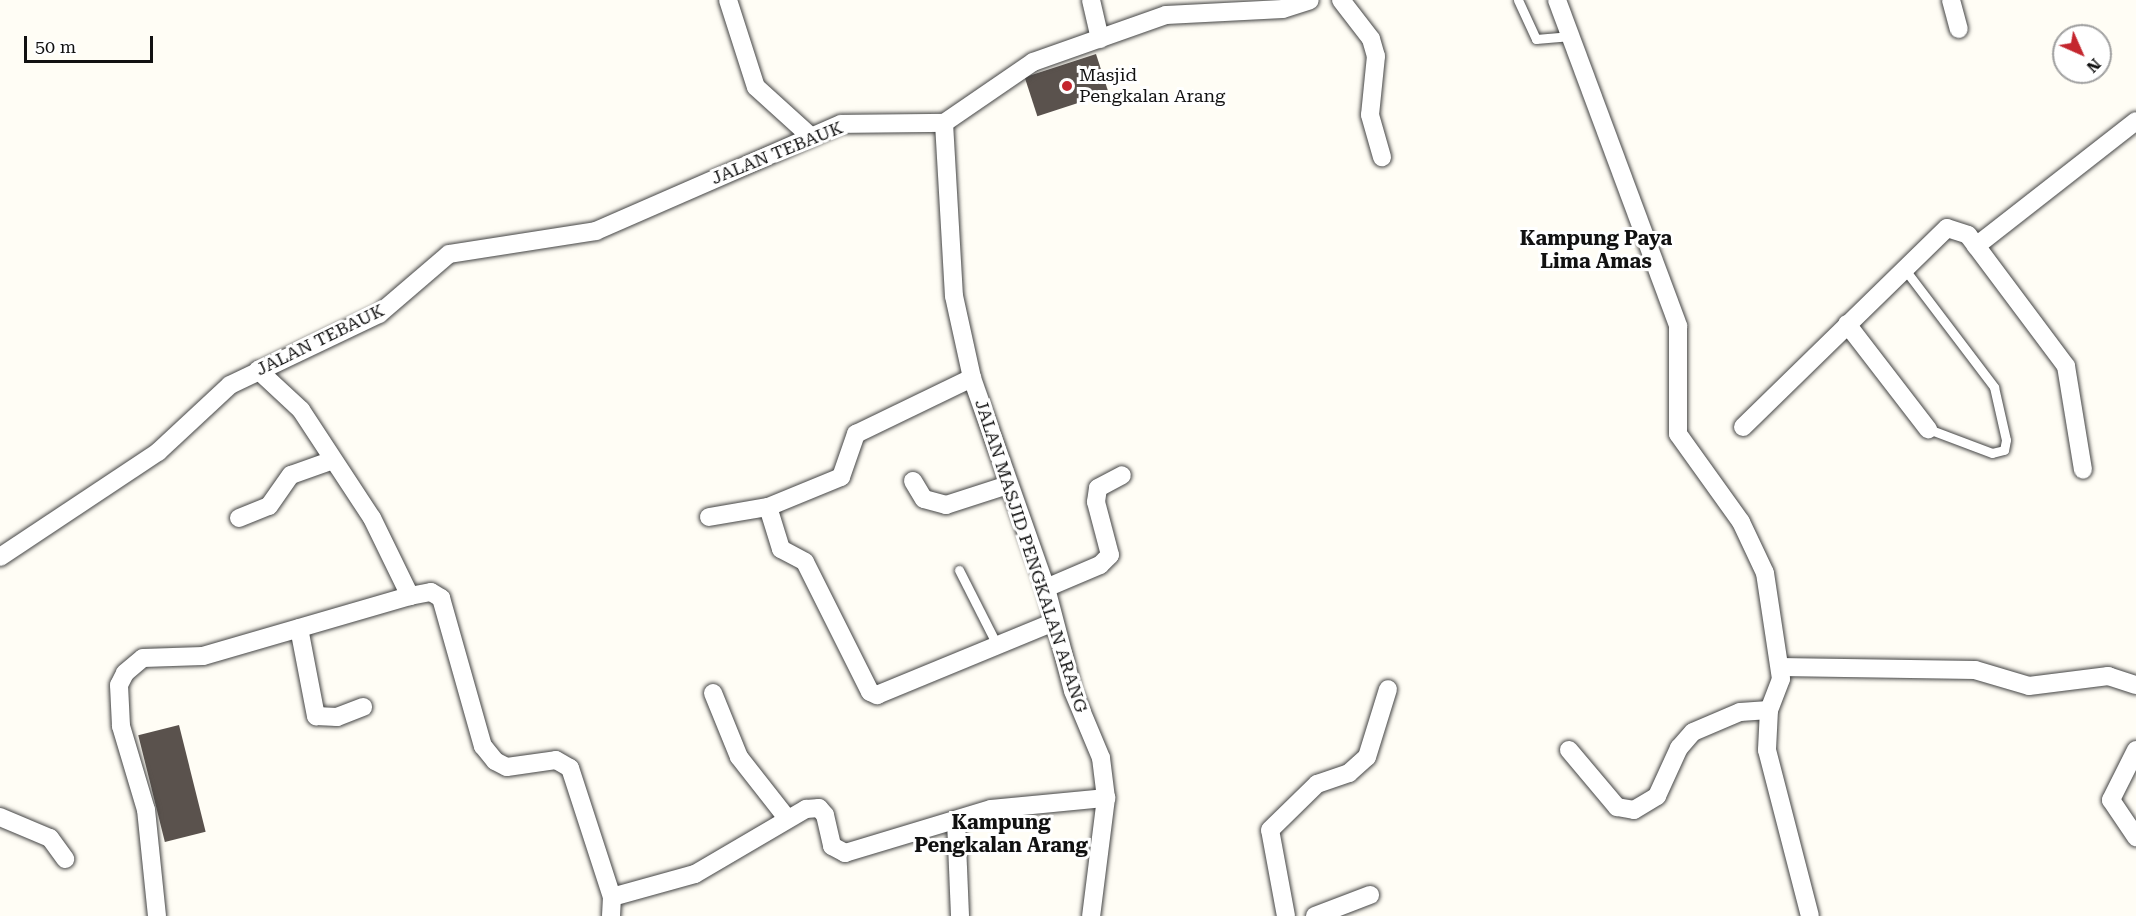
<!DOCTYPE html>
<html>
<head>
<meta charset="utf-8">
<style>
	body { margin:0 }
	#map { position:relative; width:2136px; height:916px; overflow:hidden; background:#fffdf5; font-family:"Roboto Serif",serif }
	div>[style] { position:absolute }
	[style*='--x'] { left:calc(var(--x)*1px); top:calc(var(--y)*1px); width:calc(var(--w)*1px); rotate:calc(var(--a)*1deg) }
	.building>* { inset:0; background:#5a524d; transform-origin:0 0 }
	.roads { filter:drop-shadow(0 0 2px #444) drop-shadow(0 0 2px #444) }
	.lane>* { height:9px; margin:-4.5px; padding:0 4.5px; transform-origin:4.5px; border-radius:4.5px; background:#fff }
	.street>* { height:18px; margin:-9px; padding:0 9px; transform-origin:9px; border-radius:9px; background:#fff }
	.dots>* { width:16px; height:16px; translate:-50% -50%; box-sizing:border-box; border:3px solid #fff; border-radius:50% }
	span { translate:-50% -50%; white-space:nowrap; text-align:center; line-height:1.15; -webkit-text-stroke:6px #fff; paint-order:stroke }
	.poi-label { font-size:18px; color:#111 }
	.left { translate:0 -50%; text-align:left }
	.street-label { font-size:18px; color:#111 }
	.neighbourhood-label { font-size:20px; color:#111; font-weight:700 }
	.north { position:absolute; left:2052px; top:24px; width:60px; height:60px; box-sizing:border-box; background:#fff; border:2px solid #a0a0a0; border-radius:50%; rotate:135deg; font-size:16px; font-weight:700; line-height:24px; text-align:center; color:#111 }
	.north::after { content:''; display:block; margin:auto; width:21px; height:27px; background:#c4262e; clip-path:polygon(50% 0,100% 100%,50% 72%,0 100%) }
	.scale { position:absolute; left:24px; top:36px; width:129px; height:27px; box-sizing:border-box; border:3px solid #111; border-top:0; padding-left:8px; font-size:18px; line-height:21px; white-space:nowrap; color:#111; -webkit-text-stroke:4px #fff; paint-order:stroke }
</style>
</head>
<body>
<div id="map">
	<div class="building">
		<div style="left:1096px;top:54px;width:41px;height:75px;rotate:72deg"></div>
		<div style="left:179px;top:725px;width:110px;height:42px;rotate:76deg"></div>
	</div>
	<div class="roads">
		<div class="lane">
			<div style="--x:1518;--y:0;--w:43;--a:65.2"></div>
			<div style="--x:1536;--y:39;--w:35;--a:-5"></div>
			<div style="--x:1903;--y:267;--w:151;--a:52.8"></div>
			<div style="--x:1994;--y:387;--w:54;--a:77.2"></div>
			<div style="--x:2006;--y:440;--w:10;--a:101"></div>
			<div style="--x:2004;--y:450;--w:12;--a:166"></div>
			<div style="--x:1992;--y:453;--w:68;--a:-159.4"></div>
			<div style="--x:959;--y:570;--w:84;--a:63.1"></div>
		</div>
		<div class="street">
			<div style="--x:728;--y:0;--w:91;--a:72.2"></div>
			<div style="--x:756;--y:87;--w:73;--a:42.2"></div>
			<div style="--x:1091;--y:0;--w:40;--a:77"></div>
			<div style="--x:1341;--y:0;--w:49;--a:52.4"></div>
			<div style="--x:1371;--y:39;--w:18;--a:74"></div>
			<div style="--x:1376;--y:56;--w:59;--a:95.8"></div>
			<div style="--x:1370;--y:115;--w:44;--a:74.1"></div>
			<div style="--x:1557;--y:0;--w:348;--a:69.6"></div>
			<div style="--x:1678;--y:326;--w:108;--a:90"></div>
			<div style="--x:1678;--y:434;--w:108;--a:54.4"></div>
			<div style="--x:1741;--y:522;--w:56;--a:64.8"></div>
			<div style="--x:1765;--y:573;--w:107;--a:81.4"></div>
			<div style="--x:1781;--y:679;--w:33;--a:111"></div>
			<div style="--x:1769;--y:710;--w:40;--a:92.9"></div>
			<div style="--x:1767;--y:750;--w:171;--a:75.5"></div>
			<div style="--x:1951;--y:0;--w:30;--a:75"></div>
			<div style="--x:944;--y:123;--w:173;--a:86.7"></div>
			<div style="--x:954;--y:296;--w:84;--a:77.6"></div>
			<div style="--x:972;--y:378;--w:223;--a:70.6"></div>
			<div style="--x:1046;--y:588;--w:106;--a:75.3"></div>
			<div style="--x:1073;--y:691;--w:73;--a:67.3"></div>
			<div style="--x:1101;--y:758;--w:40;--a:82.9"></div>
			<div style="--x:1106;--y:798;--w:119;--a:97.2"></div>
			<div style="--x:944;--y:123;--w:108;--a:-34.4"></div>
			<div style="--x:1033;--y:62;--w:141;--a:-19.5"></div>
			<div style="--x:1166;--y:15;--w:117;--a:-2.9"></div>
			<div style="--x:1283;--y:9;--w:28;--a:-18"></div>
			<div style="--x:1976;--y:246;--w:203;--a:-38"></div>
			<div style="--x:1847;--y:324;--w:133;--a:52.4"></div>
			<div style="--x:258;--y:370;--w:59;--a:42.9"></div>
			<div style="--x:301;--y:410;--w:129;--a:56.7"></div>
			<div style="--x:372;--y:518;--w:87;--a:64"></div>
			<div style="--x:410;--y:596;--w:21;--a:-11"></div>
			<div style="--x:431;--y:592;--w:12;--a:31"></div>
			<div style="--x:441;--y:598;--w:154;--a:74.2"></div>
			<div style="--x:483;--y:746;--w:19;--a:51"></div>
			<div style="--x:495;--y:761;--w:13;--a:27"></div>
			<div style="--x:507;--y:767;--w:49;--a:-8.1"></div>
			<div style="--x:556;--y:760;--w:16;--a:30"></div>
			<div style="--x:570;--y:768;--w:136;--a:72"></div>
			<div style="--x:612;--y:897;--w:86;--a:-15.5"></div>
			<div style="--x:695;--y:874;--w:129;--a:-30.4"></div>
			<div style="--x:806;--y:809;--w:13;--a:-4"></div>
			<div style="--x:819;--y:808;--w:9;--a:49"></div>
			<div style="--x:825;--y:815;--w:32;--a:77"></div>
			<div style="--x:832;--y:846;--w:15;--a:28"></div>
			<div style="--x:845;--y:853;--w:152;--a:-16.8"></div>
			<div style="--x:991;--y:809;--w:116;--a:-5.5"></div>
			<div style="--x:1743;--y:427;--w:285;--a:-44.3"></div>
			<div style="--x:1947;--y:228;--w:22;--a:18"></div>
			<div style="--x:1968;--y:235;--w:164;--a:53.2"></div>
			<div style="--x:2066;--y:366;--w:105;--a:80.7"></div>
			<div style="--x:913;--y:481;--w:21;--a:59"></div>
			<div style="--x:924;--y:499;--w:23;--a:15"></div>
			<div style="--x:946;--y:505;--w:65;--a:-17.9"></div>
			<div style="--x:768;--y:507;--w:44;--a:72.8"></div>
			<div style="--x:781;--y:549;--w:27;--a:28"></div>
			<div style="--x:805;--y:562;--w:145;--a:63.4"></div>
			<div style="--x:870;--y:692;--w:8;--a:23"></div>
			<div style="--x:877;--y:695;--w:189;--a:-22.4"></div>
			<div style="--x:709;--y:517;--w:60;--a:-9.6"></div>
			<div style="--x:768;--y:507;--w:79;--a:-22.3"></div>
			<div style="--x:841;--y:477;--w:46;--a:-70.8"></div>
			<div style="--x:856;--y:434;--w:129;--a:-25.8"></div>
			<div style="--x:239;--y:518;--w:32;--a:-22"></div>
			<div style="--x:269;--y:506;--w:38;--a:-55"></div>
			<div style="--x:291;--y:475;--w:41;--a:-19.7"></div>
			<div style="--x:0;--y:557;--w:190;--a:-33.6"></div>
			<div style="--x:158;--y:452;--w:98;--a:-42.9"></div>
			<div style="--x:230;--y:385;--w:165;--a:-25.5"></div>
			<div style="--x:379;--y:314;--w:92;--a:-40.6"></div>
			<div style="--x:449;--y:254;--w:149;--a:-8.9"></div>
			<div style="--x:596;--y:231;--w:267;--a:-23.6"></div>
			<div style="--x:841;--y:124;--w:103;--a:-0.6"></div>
			<div style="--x:1046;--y:588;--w:59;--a:-23.1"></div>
			<div style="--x:1100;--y:565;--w:14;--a:-45"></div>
			<div style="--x:1110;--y:555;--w:55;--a:-104.8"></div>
			<div style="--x:1096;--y:502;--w:14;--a:-82"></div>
			<div style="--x:1098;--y:488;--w:27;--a:-28"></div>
			<div style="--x:299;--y:628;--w:90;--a:79.1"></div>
			<div style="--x:316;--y:716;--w:21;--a:3"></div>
			<div style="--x:337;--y:717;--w:28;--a:-21"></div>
			<div style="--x:1780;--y:667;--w:195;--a:0.9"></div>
			<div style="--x:1975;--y:670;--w:56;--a:16.5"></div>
			<div style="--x:2029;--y:686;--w:80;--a:-7.2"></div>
			<div style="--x:2108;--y:676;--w:29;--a:18"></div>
			<div style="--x:713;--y:693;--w:69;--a:67.9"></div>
			<div style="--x:739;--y:757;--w:76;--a:51.9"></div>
			<div style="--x:1569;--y:750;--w:75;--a:49.9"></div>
			<div style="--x:1617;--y:807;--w:17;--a:10"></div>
			<div style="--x:1634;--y:810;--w:27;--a:-31"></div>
			<div style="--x:1657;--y:796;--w:53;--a:-65.4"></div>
			<div style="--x:1679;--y:748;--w:21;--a:-49"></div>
			<div style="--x:1693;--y:732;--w:51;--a:-23.1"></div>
			<div style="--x:1740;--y:712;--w:29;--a:-4"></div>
			<div style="--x:2136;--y:750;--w:56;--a:116.6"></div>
			<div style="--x:2111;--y:800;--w:45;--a:56"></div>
			<div style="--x:0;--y:817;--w:54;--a:22.8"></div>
			<div style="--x:50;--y:838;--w:26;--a:54"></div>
			<div style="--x:956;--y:820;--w:96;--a:87.6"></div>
			<div style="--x:157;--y:916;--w:107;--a:-95.9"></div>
			<div style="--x:146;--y:810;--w:88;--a:-106.6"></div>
			<div style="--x:121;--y:726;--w:41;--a:-92.8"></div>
			<div style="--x:119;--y:685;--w:13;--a:-63"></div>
			<div style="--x:125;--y:673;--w:23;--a:-40"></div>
			<div style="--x:143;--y:658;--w:60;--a:-1.9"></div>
			<div style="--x:203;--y:656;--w:216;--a:-16.2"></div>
			<div style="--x:611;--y:916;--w:19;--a:-87"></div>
			<div style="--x:1286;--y:916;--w:87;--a:-100.5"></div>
			<div style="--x:1270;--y:830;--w:66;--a:-44.4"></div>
			<div style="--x:1317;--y:784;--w:34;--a:-19"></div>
			<div style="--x:1349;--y:773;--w:24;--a:-42"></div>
			<div style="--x:1367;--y:757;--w:71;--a:-72.8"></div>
			<div style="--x:1315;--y:916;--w:59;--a:-20.9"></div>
		</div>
	</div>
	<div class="dots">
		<div style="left:1067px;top:86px;background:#c4262e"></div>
	</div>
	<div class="poi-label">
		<span class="left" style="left:1079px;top:86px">Masjid<br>Pengkalan Arang</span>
	</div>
	<div class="street-label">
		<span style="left:777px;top:153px;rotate:-22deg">JALAN TEBAUK</span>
		<span style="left:320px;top:340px;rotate:-26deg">JALAN TEBAUK</span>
		<span style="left:1031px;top:556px;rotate:72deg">JALAN MASJID PENGKALAN ARANG</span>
	</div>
	<div class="neighbourhood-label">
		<span style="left:1596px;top:250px">Kampung Paya<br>Lima Amas</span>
		<span style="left:1001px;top:834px">Kampung<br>Pengkalan Arang</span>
	</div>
	<div class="north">N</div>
	<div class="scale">50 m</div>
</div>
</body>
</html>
